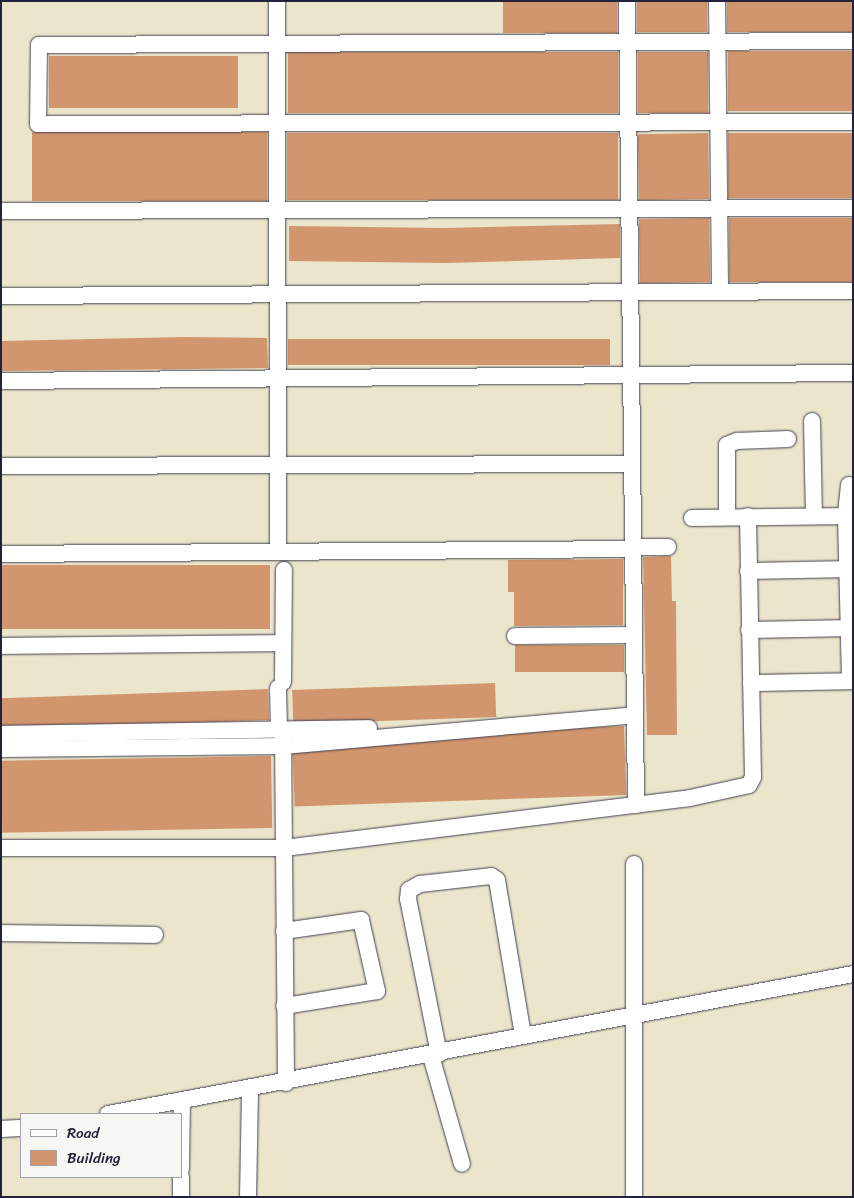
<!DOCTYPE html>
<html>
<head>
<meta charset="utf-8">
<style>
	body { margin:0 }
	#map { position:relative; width:854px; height:1198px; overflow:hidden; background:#ebe6cb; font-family:Sriracha,sans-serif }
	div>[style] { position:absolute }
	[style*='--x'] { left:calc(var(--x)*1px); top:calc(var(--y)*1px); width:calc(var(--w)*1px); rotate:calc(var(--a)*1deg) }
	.building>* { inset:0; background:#d2966e; transform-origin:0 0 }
	.roads { filter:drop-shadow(0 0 1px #403f51) drop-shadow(0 0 1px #403f51) }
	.minor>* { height:16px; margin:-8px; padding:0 8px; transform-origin:8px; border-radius:8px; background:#fff }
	span { translate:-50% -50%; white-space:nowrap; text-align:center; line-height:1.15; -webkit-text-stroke:4.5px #f6f6f2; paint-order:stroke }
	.frame { position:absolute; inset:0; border:2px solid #22223b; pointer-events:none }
	.legend { position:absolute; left:20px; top:1113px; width:162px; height:65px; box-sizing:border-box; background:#f6f6f2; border:1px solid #a1a1a9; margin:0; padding:6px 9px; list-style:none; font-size:15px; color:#22223b }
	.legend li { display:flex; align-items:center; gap:10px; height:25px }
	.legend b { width:25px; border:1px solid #a1a1a9 }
</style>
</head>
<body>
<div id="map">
	<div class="building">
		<div style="left:503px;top:1px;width:114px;height:32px"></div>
		<div style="left:637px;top:1px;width:70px;height:31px"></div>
		<div style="left:727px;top:1px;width:126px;height:31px"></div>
		<div style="left:853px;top:51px;width:60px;height:125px;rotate:90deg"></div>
		<div style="left:618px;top:52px;width:61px;height:330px;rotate:90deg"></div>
		<div style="left:638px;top:52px;width:70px;height:61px"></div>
		<div style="left:238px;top:56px;width:52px;height:189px;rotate:90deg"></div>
		<div style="left:32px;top:132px;width:235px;height:69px"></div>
		<div style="left:287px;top:133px;width:331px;height:67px"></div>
		<div style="left:708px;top:133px;width:66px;height:70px;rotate:89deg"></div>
		<div style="left:853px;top:133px;width:65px;height:125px;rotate:90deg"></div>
		<div style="left:709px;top:218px;width:64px;height:70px;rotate:89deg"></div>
		<div style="left:729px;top:218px;width:124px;height:64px"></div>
		<div style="clip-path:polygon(620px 224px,620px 258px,446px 263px,289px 261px,289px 226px,443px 228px)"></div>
		<div style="clip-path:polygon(184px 337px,267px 338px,268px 368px,1px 371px,1px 341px)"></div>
		<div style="left:610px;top:339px;width:26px;height:322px;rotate:90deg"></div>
		<div style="clip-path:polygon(671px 556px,672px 601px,676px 601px,677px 735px,647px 735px,643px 557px)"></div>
		<div style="clip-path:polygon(623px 559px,623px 625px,514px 626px,514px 592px,508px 592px,508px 560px)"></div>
		<div style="left:270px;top:565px;width:64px;height:269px;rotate:90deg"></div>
		<div style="left:624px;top:645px;width:27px;height:109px;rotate:90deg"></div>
		<div style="left:495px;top:683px;width:34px;height:203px;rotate:88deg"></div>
		<div style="left:268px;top:689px;width:31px;height:267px;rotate:88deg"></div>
		<div style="left:624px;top:726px;width:69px;height:332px;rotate:88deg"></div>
		<div style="left:271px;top:756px;width:72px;height:270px;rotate:89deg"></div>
	</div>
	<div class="roads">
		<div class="minor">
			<div style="--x:277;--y:1;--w:550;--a:89.9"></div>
			<div style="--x:627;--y:1;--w:804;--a:89.36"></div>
			<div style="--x:717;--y:1;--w:290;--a:89.4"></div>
			<div style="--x:853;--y:41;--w:814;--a:179.72"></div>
			<div style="--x:39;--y:45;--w:79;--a:90.7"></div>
			<div style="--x:38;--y:124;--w:815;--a:-0.14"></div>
			<div style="--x:1;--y:211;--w:852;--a:-0.2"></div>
			<div style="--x:1;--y:296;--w:852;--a:-0.34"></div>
			<div style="--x:1;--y:381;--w:852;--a:-0.54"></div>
			<div style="--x:812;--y:421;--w:95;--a:88.8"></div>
			<div style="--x:1;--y:466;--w:630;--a:-0.18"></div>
			<div style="--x:849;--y:485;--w:31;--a:96"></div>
			<div style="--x:846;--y:516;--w:165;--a:88.6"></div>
			<div style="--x:727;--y:516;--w:71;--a:-90"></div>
			<div style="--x:727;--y:445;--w:11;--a:-22"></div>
			<div style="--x:737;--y:441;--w:51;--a:-2.2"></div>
			<div style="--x:692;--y:518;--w:161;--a:-0.7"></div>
			<div style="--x:632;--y:547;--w:36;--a:0"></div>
			<div style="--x:1;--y:554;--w:631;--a:-0.45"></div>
			<div style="--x:748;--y:571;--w:105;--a:-1.1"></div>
			<div style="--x:749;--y:630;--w:104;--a:-1.1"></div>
			<div style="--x:515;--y:636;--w:118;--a:-0.5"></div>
			<div style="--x:1;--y:646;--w:282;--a:-0.6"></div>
			<div style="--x:283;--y:682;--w:112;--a:-89.5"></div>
			<div style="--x:751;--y:683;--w:102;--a:-1.1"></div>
			<div style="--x:278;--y:688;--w:42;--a:88.6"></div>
			<div style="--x:1;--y:734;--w:368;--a:-0.9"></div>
			<div style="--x:283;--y:735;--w:348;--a:89.5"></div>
			<div style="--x:1;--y:749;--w:282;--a:-0.6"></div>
			<div style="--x:283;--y:746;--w:353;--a:-5"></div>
			<div style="--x:1;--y:848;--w:283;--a:0"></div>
			<div style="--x:284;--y:848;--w:409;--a:-7"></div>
			<div style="--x:690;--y:798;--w:60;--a:-12.4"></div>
			<div style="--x:749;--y:785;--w:9;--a:-63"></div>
			<div style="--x:753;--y:777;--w:261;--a:-91.1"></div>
			<div style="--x:634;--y:864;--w:333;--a:90"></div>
			<div style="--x:284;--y:931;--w:78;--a:-8.1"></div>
			<div style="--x:361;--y:920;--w:73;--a:77.3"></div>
			<div style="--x:377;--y:991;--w:94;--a:170.8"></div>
			<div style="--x:1;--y:933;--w:154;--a:0.7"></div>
			<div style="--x:439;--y:1054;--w:158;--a:-101.3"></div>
			<div style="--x:408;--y:899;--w:9;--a:-84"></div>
			<div style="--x:409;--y:890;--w:13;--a:-29"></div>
			<div style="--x:420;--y:884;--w:71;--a:-6.4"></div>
			<div style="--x:491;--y:876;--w:7;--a:34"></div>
			<div style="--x:497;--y:880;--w:157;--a:80.5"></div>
			<div style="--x:431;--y:1056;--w:112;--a:74"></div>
			<div style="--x:108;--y:1114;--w:758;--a:-10.64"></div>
			<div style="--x:1;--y:1129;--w:20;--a:-3"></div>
			<div style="--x:181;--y:1169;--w:69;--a:-89.2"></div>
			<div style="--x:181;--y:1197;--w:20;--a:-90"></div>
			<div style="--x:248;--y:1197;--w:109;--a:-88.9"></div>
		</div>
	</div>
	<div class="frame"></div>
	<ul class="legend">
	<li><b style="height:6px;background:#fff"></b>Road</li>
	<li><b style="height:14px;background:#d2966e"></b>Building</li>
	</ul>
</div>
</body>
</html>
